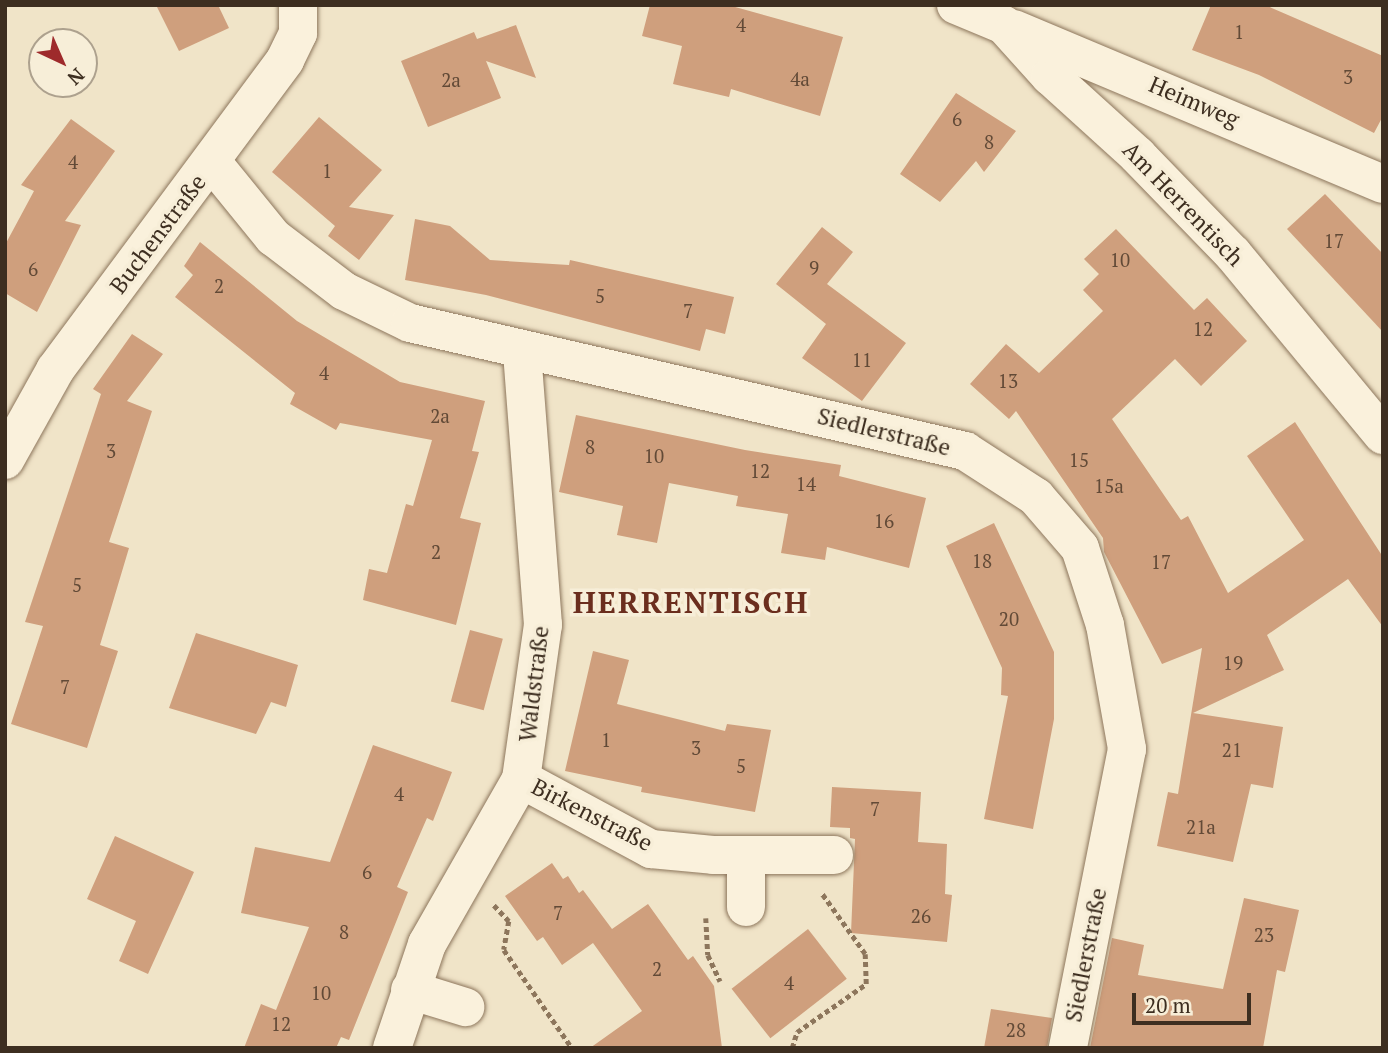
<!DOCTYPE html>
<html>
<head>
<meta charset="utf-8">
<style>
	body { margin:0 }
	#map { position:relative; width:1388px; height:1053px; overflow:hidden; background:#f0e4c8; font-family:"PT Serif",serif }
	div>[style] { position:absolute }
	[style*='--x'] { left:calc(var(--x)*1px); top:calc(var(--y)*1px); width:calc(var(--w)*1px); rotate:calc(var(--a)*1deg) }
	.building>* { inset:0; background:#cf9f7d; transform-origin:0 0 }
	.path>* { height:4.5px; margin-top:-2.25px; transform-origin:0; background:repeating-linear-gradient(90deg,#8d765c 0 5px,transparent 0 8.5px) }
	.roads { filter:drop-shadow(0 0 2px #8d765c) drop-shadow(0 0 2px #8d765c) }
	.minor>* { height:38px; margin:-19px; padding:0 19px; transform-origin:19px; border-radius:19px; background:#faf1dc }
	span { translate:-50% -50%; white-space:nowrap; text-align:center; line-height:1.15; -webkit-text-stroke:7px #f7eed8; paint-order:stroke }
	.number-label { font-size:19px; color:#624a37 }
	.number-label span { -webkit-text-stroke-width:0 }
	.street-label { font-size:23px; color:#3d2e20 }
	.district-label { font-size:30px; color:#6b2e1e; font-weight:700; letter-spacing:2px }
	.frame { position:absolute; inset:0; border:7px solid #3d2e20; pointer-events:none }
	.north { position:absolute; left:28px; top:28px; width:70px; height:70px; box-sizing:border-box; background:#f7eed8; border:2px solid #ada18e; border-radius:50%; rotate:136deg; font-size:19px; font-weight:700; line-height:28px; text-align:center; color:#3d2e20 }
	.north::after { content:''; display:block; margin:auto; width:24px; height:32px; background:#9e2a2b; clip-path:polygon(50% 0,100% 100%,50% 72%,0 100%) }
	.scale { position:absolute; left:1132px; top:993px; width:119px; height:32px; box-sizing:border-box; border:4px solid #3d2e20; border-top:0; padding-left:9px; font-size:21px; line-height:24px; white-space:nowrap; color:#3d2e20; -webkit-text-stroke:5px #f7eed8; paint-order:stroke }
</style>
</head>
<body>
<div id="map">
	<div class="building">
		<div style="clip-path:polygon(156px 5px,218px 5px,229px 28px,179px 51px)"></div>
		<div style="clip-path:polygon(650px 5px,728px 5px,843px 37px,820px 116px,731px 89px,729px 97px,673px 84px,682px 46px,642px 36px)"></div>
		<div style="clip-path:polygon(1211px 5px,1265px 5px,1383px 56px,1383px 116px,1374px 133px,1259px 75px,1192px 50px)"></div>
		<div style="clip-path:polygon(516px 25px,536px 78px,486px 61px,501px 98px,428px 127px,401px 61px,474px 32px,477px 39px)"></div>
		<div style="clip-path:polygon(956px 93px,1016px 131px,984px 172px,976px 161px,940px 202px,900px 174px)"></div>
		<div style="clip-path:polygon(319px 117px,382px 170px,349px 207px,394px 215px,359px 260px,328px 236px,335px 226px,272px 172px)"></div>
		<div style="clip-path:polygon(71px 119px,115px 151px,65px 221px,81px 225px,37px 312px,5px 293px,5px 245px,34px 191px,21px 185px)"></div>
		<div style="clip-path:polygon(1325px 194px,1383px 254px,1383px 332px,1287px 229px)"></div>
		<div style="clip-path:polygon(415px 219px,450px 226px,490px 260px,569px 265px,570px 260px,734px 297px,725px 334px,706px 329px,700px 351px,486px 295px,405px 280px)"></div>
		<div style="clip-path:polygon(822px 227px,853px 252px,827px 284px,906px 343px,862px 401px,802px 358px,826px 324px,776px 284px)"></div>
		<div style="clip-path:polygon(1116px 229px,1194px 310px,1207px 298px,1247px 341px,1201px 386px,1175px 359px,1112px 419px,1181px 520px,1188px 516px,1228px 593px,1304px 540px,1247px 456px,1295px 422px,1383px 557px,1383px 627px,1348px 579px,1267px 635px,1284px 670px,1193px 713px,1283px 727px,1273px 788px,1251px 784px,1233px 862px,1157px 846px,1168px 792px,1178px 794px,1202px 648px,1162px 664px,1104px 552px,1103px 538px,1016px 411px,1009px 419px,970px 384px,1006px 344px,1039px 373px,1103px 311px,1083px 290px,1099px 274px,1084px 259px)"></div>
		<div style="clip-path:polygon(200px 242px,297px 321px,400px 382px,485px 401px,472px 451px,479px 452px,460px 518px,481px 523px,456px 625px,363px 600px,369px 569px,387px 573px,406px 504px,413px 506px,432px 440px,340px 423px,336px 430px,290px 404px,295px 393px,175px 297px,193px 275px,184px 266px)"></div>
		<div style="clip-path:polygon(132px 334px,163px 354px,127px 401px,152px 411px,109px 542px,129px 548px,100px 645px,118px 651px,87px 748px,11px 724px,43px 626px,25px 622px,101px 394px,93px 389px)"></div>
		<div style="clip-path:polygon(576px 415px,745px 450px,841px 465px,839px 476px,926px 498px,909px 568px,827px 547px,825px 560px,781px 553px,788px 514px,736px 506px,738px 496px,669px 483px,657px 543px,617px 535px,623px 506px,559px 492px)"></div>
		<div style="clip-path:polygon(994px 523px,1054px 652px,1054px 719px,1033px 829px,984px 819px,1008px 696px,1001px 695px,1002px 668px,946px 546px)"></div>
		<div style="left:470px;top:630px;width:34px;height:74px;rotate:15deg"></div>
		<div style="clip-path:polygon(196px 633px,298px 665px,286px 707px,271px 702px,256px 734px,169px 708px)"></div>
		<div style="clip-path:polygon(593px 651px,629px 660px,617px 704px,725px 731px,727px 724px,771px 730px,755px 812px,641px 792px,642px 787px,565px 771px)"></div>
		<div style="clip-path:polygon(373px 745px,452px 772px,433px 821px,427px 818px,397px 887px,408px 892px,349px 1040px,341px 1037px,336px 1048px,244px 1048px,261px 1004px,276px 1010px,309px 927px,241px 913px,255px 847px,330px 862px)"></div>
		<div style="clip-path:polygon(832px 787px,921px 792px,918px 842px,947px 844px,945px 894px,952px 895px,947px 942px,851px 933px,855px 839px,850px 838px,850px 828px,830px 827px)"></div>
		<div style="clip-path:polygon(115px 836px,194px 872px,148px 974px,119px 961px,136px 921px,87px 899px)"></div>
		<div style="clip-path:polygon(552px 863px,563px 879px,568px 876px,579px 893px,583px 890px,612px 929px,648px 904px,688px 960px,693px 956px,714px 986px,722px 1048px,590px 1048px,642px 1011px,593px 943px,562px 965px,543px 937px,537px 941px,505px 896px)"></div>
		<div style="clip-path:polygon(1244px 898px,1299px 910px,1285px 972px,1277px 970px,1263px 1048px,1090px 1048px,1112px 938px,1144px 945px,1138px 975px,1223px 989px)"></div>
		<div style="left:808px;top:929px;width:63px;height:97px;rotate:52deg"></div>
		<div style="clip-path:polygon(991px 1009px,1052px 1018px,1047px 1048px,984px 1048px)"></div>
	</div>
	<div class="path">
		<div style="--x:494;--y:905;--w:22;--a:47"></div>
		<div style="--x:509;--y:921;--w:29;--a:100"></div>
		<div style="--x:504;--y:950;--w:119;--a:55.2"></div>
		<div style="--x:706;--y:918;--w:37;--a:87"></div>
		<div style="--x:708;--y:955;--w:29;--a:65"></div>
		<div style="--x:792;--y:1048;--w:17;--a:-73"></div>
		<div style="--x:797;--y:1032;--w:84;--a:-34.8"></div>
		<div style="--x:866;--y:984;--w:30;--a:-92"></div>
		<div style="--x:865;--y:954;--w:74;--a:-125.6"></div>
	</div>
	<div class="roads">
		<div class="minor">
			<div style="--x:956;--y:5;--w:52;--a:22.6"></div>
			<div style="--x:1004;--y:25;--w:69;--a:48"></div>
			<div style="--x:1050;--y:76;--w:118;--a:42.2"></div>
			<div style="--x:1137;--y:155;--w:138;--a:45.9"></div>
			<div style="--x:1233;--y:254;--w:235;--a:50.4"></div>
			<div style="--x:1014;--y:29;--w:400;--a:22.8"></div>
			<div style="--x:212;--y:162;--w:97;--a:50.9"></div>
			<div style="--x:273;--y:237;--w:89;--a:37.3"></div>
			<div style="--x:344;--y:291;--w:73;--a:25.9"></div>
			<div style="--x:410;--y:323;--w:570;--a:12.99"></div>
			<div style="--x:965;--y:451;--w:85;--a:32.9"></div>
			<div style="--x:1036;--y:497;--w:67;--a:49.2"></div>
			<div style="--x:1080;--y:548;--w:81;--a:72"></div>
			<div style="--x:1105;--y:625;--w:126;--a:79.9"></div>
			<div style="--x:1127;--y:749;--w:305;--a:101.2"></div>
			<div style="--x:5;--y:460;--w:103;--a:-60.9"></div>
			<div style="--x:55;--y:370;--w:386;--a:-53.4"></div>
			<div style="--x:285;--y:60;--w:30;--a:-64"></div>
			<div style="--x:298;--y:33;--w:28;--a:-90"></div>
			<div style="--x:521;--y:779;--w:148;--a:28.3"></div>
			<div style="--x:651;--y:849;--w:62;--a:5.5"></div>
			<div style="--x:713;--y:855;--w:121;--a:0"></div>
			<div style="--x:746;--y:907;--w:52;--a:-90"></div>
			<div style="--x:410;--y:990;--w:58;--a:17.2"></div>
			<div style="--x:392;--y:1048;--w:110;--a:-71.4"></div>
			<div style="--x:427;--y:944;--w:190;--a:-60.3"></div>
			<div style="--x:521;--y:779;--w:156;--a:-81.9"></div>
			<div style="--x:543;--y:625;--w:276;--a:-94.4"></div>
		</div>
	</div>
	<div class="number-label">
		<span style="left:741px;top:25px">4</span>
		<span style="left:1239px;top:32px">1</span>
		<span style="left:1348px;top:77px">3</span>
		<span style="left:800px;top:79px">4a</span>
		<span style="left:451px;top:80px">2a</span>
		<span style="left:957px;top:119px">6</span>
		<span style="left:989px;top:142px">8</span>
		<span style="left:73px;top:162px">4</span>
		<span style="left:327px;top:171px">1</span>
		<span style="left:1334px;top:241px">17</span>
		<span style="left:1120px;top:260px">10</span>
		<span style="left:814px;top:268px">9</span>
		<span style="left:33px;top:269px">6</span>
		<span style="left:219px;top:286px">2</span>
		<span style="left:600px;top:296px">5</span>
		<span style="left:688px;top:311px">7</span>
		<span style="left:1203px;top:329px">12</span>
		<span style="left:862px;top:360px">11</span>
		<span style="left:324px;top:373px">4</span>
		<span style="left:1008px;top:381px">13</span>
		<span style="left:440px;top:416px">2a</span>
		<span style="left:590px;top:447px">8</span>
		<span style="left:111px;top:451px">3</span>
		<span style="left:654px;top:456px">10</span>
		<span style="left:1079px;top:460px">15</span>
		<span style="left:760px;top:471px">12</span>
		<span style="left:806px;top:484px">14</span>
		<span style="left:1109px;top:486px">15a</span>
		<span style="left:884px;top:521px">16</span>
		<span style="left:436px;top:552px">2</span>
		<span style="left:982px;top:561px">18</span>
		<span style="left:1161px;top:562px">17</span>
		<span style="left:77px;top:585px">5</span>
		<span style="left:1009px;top:619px">20</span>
		<span style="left:1233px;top:663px">19</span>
		<span style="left:65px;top:687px">7</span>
		<span style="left:606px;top:740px">1</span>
		<span style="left:696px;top:748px">3</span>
		<span style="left:1232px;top:750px">21</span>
		<span style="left:741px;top:766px">5</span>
		<span style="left:399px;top:794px">4</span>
		<span style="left:875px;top:809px">7</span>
		<span style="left:1201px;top:827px">21a</span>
		<span style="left:367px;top:872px">6</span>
		<span style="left:558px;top:913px">7</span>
		<span style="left:921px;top:916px">26</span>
		<span style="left:344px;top:932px">8</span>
		<span style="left:1264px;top:935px">23</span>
		<span style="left:657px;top:969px">2</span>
		<span style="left:789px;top:983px">4</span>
		<span style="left:321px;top:993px">10</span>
		<span style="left:281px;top:1024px">12</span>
		<span style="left:1016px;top:1030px">28</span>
	</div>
	<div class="street-label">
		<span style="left:1194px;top:102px;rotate:23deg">Heimweg</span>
		<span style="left:1183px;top:204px;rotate:46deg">Am Herrentisch</span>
		<span style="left:158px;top:234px;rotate:-53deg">Buchenstraße</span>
		<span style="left:884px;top:432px;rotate:14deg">Siedlerstraße</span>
		<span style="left:534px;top:684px;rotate:-83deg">Waldstraße</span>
		<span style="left:592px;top:815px;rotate:27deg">Birkenstraße</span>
		<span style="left:1086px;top:955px;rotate:-79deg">Siedlerstraße</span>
	</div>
	<div class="district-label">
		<span style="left:691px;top:602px">HERRENTISCH</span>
	</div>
	<div class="frame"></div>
	<div class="north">N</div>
	<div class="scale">20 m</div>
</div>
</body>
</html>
